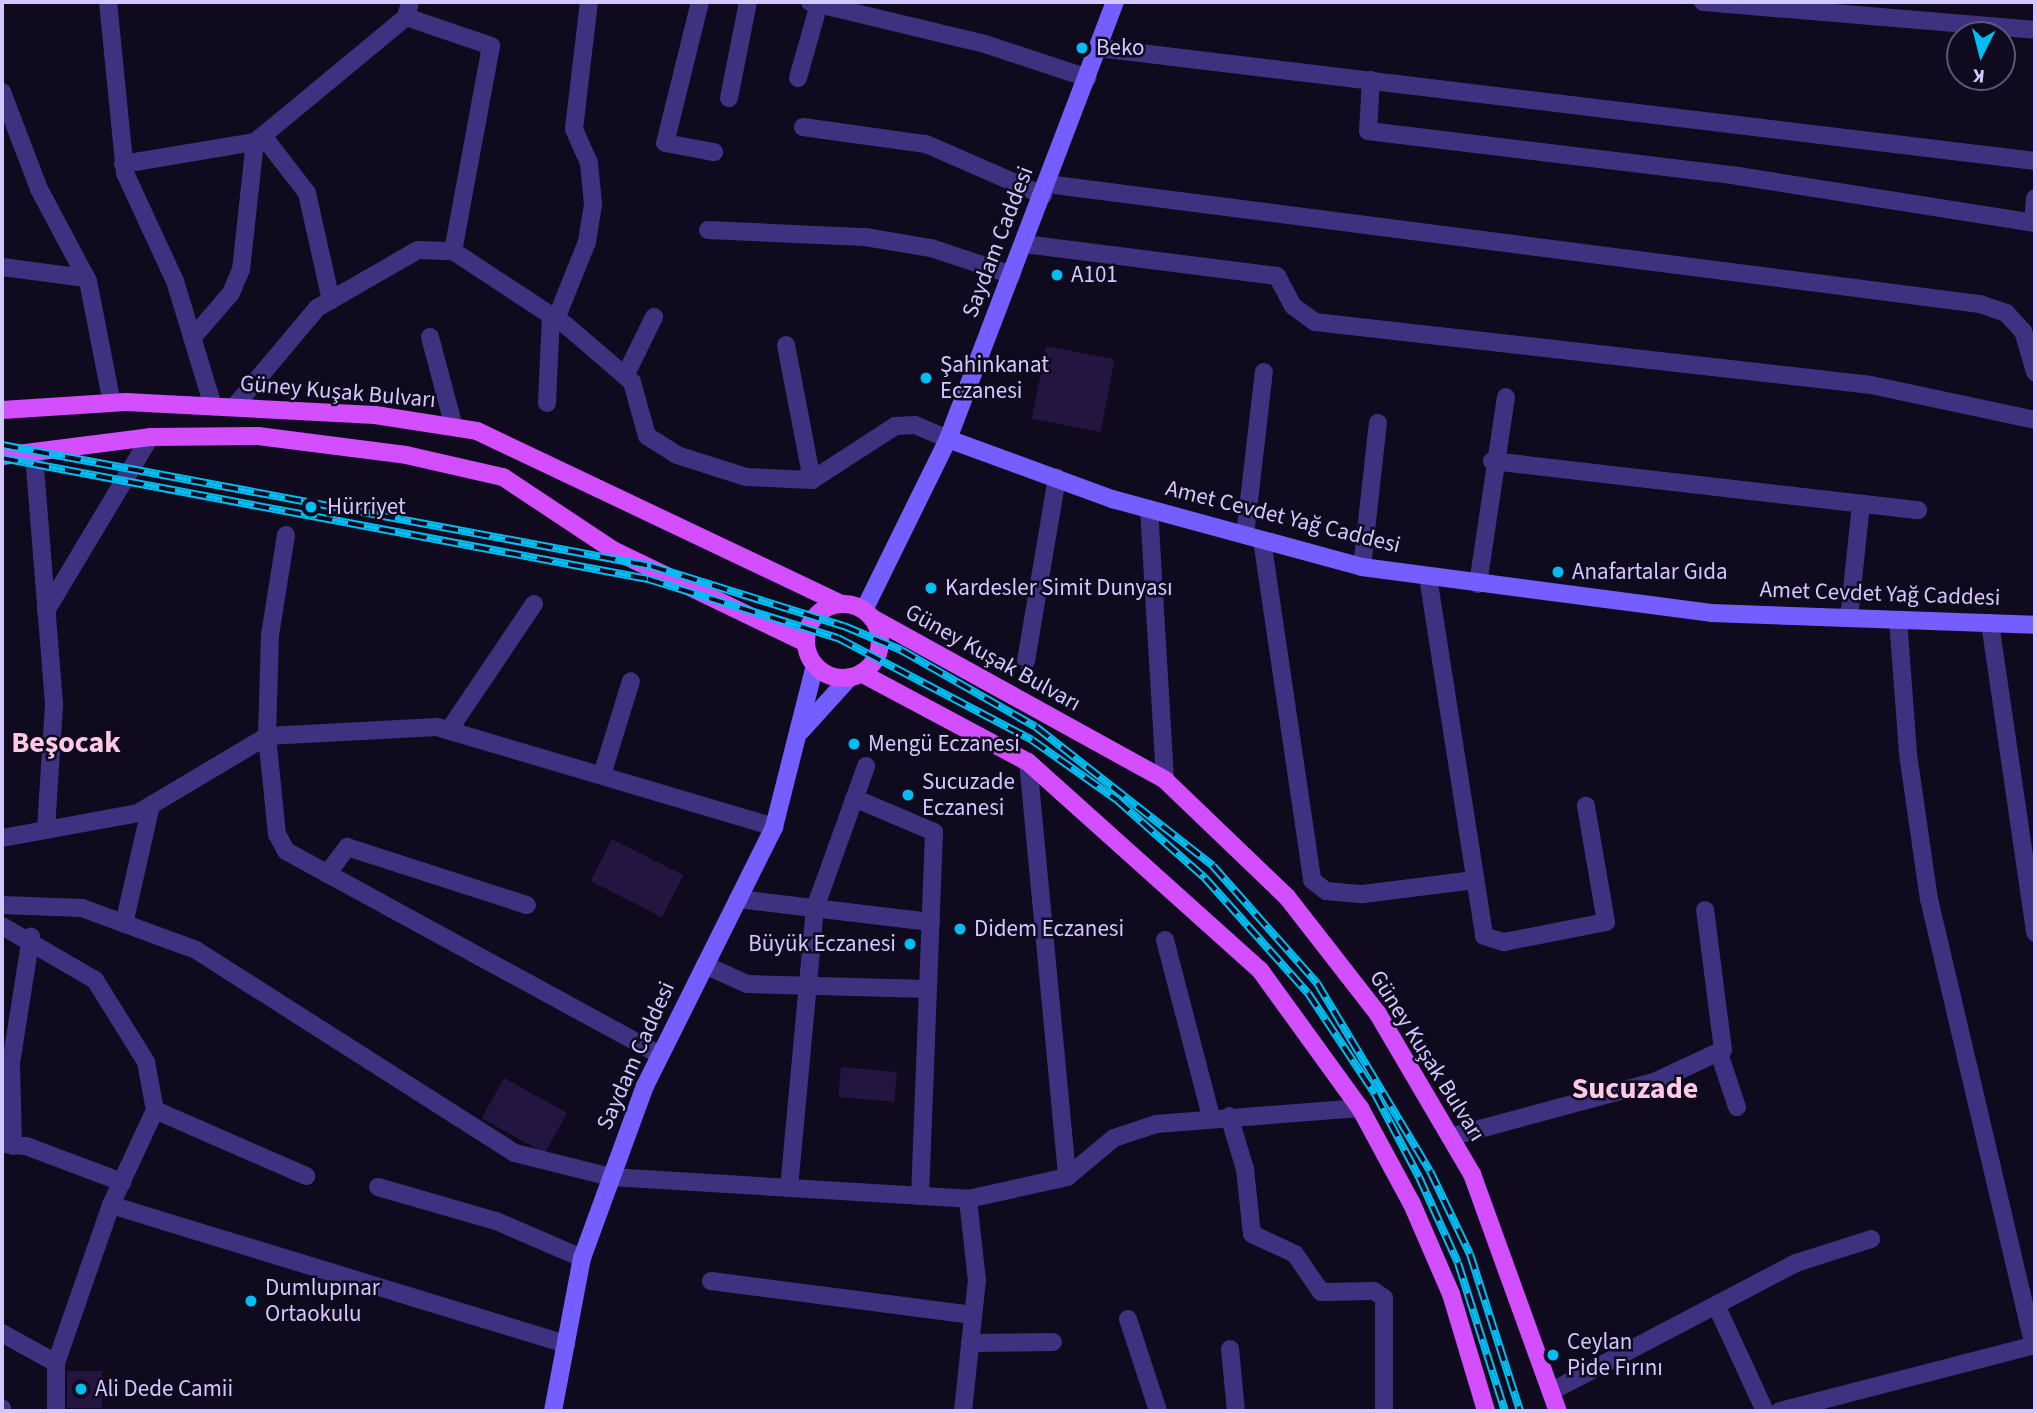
<!DOCTYPE html>
<html>
<head>
<meta charset="utf-8">
<style>
	body { margin:0 }
	#map { position:relative; width:2037px; height:1413px; overflow:hidden; background:#100a1e; font-family:"Source Sans 3",sans-serif }
	div>[style] { position:absolute }
	[style*='--x'] { left:calc(var(--x)*1px); top:calc(var(--y)*1px); width:calc(var(--w)*1px); rotate:calc(var(--a)*1deg) }
	.building>* { inset:0; background:#231540; transform-origin:0 0 }
	.street>* { height:18px; margin:-9px; padding:0 9px; transform-origin:9px; border-radius:9px; background:#3e3280 }
	.secondary>* { height:18px; margin:-9px; padding:0 9px; transform-origin:9px; border-radius:9px; background:#755eff }
	.primary>* { height:18px; margin:-9px; padding:0 9px; transform-origin:9px; border-radius:9px; background:#d24eff }
	.primary>.ring { margin:-9px; padding:0; box-sizing:content-box; background:none; border:18px solid #d24eff; border-radius:50% }
	.rail>* { height:8px; margin-top:-4px; transform-origin:0; background:repeating-linear-gradient(90deg,#100a1e 0 16px,#00bdf2 0 32px); box-sizing:border-box; border-block:2px solid #00bdf2 }
	.dots>* { width:19px; height:19px; translate:-50% -50%; box-sizing:border-box; border:4px solid #100a1e; border-radius:50% }
	span { translate:-50% -50%; white-space:nowrap; text-align:center; line-height:1.15; -webkit-text-stroke:5px #100a1e; paint-order:stroke }
	.poi-label { font-size:23px; color:#d4c7ff }
	.left { translate:0 -50%; text-align:left }
	.right { translate:-100% -50%; text-align:right }
	.street-label { font-size:23px; color:#d4c7ff }
	.district-label { font-size:30px; color:#ffc9e5; font-weight:700 }
	.frame { position:absolute; inset:0; border:4px solid #d4c7ff; pointer-events:none }
	.north { position:absolute; left:1946px; top:21px; width:70px; height:70px; box-sizing:border-box; background:#100a1e; border:2px solid #5e5678; border-radius:50%; rotate:186deg; font-size:19px; font-weight:700; line-height:28px; text-align:center; color:#d4c7ff }
	.north::after { content:''; display:block; margin:auto; width:24px; height:32px; background:#00bdf2; clip-path:polygon(50% 0,100% 100%,50% 72%,0 100%) }
</style>
</head>
<body>
<div id="map">
	<div class="building">
		<div style="left:1046px;top:346px;width:70px;height:74px;rotate:11deg"></div>
		<div style="left:612px;top:839px;width:80px;height:47px;rotate:27deg"></div>
		<div style="left:841px;top:1067px;width:56px;height:30px;rotate:5deg"></div>
		<div style="left:504px;top:1078px;width:72px;height:46px;rotate:29deg"></div>
		<div style="left:67px;top:1371px;width:35px;height:37px"></div>
	</div>
	<div class="street">
		<div style="--x:108;--y:2;--w:172;--a:84.3"></div>
		<div style="--x:125;--y:173;--w:119;--a:65.2"></div>
		<div style="--x:175;--y:281;--w:131;--a:73.1"></div>
		<div style="--x:700;--y:2;--w:145;--a:103.9"></div>
		<div style="--x:665;--y:143;--w:50;--a:10.4"></div>
		<div style="--x:810;--y:2;--w:180;--a:13.5"></div>
		<div style="--x:985;--y:44;--w:108;--a:18.3"></div>
		<div style="--x:1703;--y:2;--w:333;--a:4.8"></div>
		<div style="--x:406;--y:17;--w:90;--a:18.8"></div>
		<div style="--x:491;--y:46;--w:208;--a:100.5"></div>
		<div style="--x:1099;--y:48;--w:943;--a:6.88"></div>
		<div style="--x:798;--y:78;--w:77;--a:-74.2"></div>
		<div style="--x:1371;--y:80;--w:51;--a:93.4"></div>
		<div style="--x:1368;--y:131;--w:373;--a:6.9"></div>
		<div style="--x:1738;--y:176;--w:301;--a:9"></div>
		<div style="--x:2;--y:92;--w:104;--a:69.1"></div>
		<div style="--x:39;--y:189;--w:104;--a:62"></div>
		<div style="--x:88;--y:281;--w:124;--a:78.9"></div>
		<div style="--x:729;--y:98;--w:98;--a:-78.8"></div>
		<div style="--x:803;--y:127;--w:124;--a:7.9"></div>
		<div style="--x:926;--y:144;--w:128;--a:23.6"></div>
		<div style="--x:263;--y:136;--w:72;--a:52.3"></div>
		<div style="--x:307;--y:193;--w:110;--a:77.4"></div>
		<div style="--x:123;--y:164;--w:134;--a:-9.5"></div>
		<div style="--x:1047;--y:184;--w:941;--a:7.33"></div>
		<div style="--x:1980;--y:304;--w:28;--a:19"></div>
		<div style="--x:2006;--y:313;--w:25;--a:47"></div>
		<div style="--x:2023;--y:331;--w:43;--a:73.7"></div>
		<div style="--x:2033;--y:222;--w:24;--a:-85"></div>
		<div style="--x:708;--y:230;--w:157;--a:2.6"></div>
		<div style="--x:865;--y:237;--w:67;--a:9.5"></div>
		<div style="--x:931;--y:248;--w:85;--a:18.4"></div>
		<div style="--x:1024;--y:244;--w:255;--a:7.2"></div>
		<div style="--x:1277;--y:276;--w:34;--a:62"></div>
		<div style="--x:1293;--y:306;--w:27;--a:36"></div>
		<div style="--x:1315;--y:322;--w:560;--a:6.46"></div>
		<div style="--x:1871;--y:385;--w:168;--a:12"></div>
		<div style="--x:2;--y:267;--w:85;--a:7.5"></div>
		<div style="--x:556;--y:319;--w:83;--a:-68.1"></div>
		<div style="--x:587;--y:242;--w:38;--a:-81"></div>
		<div style="--x:593;--y:204;--w:41;--a:-95.6"></div>
		<div style="--x:589;--y:163;--w:37;--a:-114"></div>
		<div style="--x:574;--y:129;--w:128;--a:-83.3"></div>
		<div style="--x:194;--y:336;--w:57;--a:-49.3"></div>
		<div style="--x:231;--y:293;--w:25;--a:-67"></div>
		<div style="--x:241;--y:270;--w:129;--a:-83.8"></div>
		<div style="--x:255;--y:142;--w:196;--a:-39.6"></div>
		<div style="--x:406;--y:17;--w:16;--a:-75"></div>
		<div style="--x:430;--y:337;--w:93;--a:75.1"></div>
		<div style="--x:786;--y:345;--w:137;--a:79.1"></div>
		<div style="--x:625;--y:376;--w:66;--a:-63.8"></div>
		<div style="--x:547;--y:403;--w:87;--a:-87.4"></div>
		<div style="--x:234;--y:407;--w:129;--a:-50"></div>
		<div style="--x:317;--y:308;--w:116;--a:-29.9"></div>
		<div style="--x:418;--y:250;--w:35;--a:2"></div>
		<div style="--x:453;--y:251;--w:136;--a:33.3"></div>
		<div style="--x:567;--y:326;--w:86;--a:40.7"></div>
		<div style="--x:632;--y:382;--w:56;--a:74.5"></div>
		<div style="--x:647;--y:436;--w:36;--a:32"></div>
		<div style="--x:677;--y:455;--w:72;--a:17.7"></div>
		<div style="--x:746;--y:477;--w:66;--a:2.6"></div>
		<div style="--x:812;--y:480;--w:99;--a:-33"></div>
		<div style="--x:895;--y:426;--w:20;--a:-3"></div>
		<div style="--x:915;--y:425;--w:36;--a:23"></div>
		<div style="--x:34;--y:455;--w:251;--a:85.4"></div>
		<div style="--x:54;--y:705;--w:125;--a:93.7"></div>
		<div style="--x:1492;--y:461;--w:429;--a:6.6"></div>
		<div style="--x:1149;--y:509;--w:271;--a:86.6"></div>
		<div style="--x:286;--y:535;--w:101;--a:99.1"></div>
		<div style="--x:270;--y:635;--w:101;--a:91.7"></div>
		<div style="--x:267;--y:736;--w:99;--a:84.2"></div>
		<div style="--x:277;--y:834;--w:19;--a:62"></div>
		<div style="--x:286;--y:851;--w:426;--a:28.6"></div>
		<div style="--x:1245;--y:535;--w:164;--a:-83.4"></div>
		<div style="--x:1262;--y:540;--w:344;--a:81.6"></div>
		<div style="--x:1312;--y:880;--w:18;--a:38"></div>
		<div style="--x:1326;--y:891;--w:37;--a:5"></div>
		<div style="--x:1363;--y:894;--w:112;--a:-7.2"></div>
		<div style="--x:1362;--y:567;--w:145;--a:-83.7"></div>
		<div style="--x:1428;--y:577;--w:363;--a:81.1"></div>
		<div style="--x:1484;--y:936;--w:21;--a:17"></div>
		<div style="--x:1504;--y:942;--w:104;--a:-11.1"></div>
		<div style="--x:1606;--y:922;--w:118;--a:-99.8"></div>
		<div style="--x:1478;--y:584;--w:189;--a:-81.5"></div>
		<div style="--x:46;--y:611;--w:203;--a:-59.1"></div>
		<div style="--x:1849;--y:618;--w:115;--a:-84"></div>
		<div style="--x:1898;--y:620;--w:134;--a:85.7"></div>
		<div style="--x:1908;--y:754;--w:147;--a:81.8"></div>
		<div style="--x:1929;--y:899;--w:459;--a:76.8"></div>
		<div style="--x:1990;--y:623;--w:313;--a:81.7"></div>
		<div style="--x:1026;--y:661;--w:186;--a:-80.4"></div>
		<div style="--x:449;--y:730;--w:152;--a:-56"></div>
		<div style="--x:1028;--y:762;--w:417;--a:84.6"></div>
		<div style="--x:602;--y:775;--w:98;--a:-72.9"></div>
		<div style="--x:854;--y:798;--w:87;--a:23"></div>
		<div style="--x:934;--y:832;--w:364;--a:92.2"></div>
		<div style="--x:2;--y:838;--w:138;--a:-10.4"></div>
		<div style="--x:138;--y:813;--w:150;--a:-30.8"></div>
		<div style="--x:267;--y:736;--w:170;--a:-3"></div>
		<div style="--x:437;--y:727;--w:352;--a:16.5"></div>
		<div style="--x:327;--y:874;--w:34;--a:-53"></div>
		<div style="--x:347;--y:847;--w:189;--a:17.9"></div>
		<div style="--x:738;--y:899;--w:194;--a:6.8"></div>
		<div style="--x:2;--y:905;--w:80;--a:2.1"></div>
		<div style="--x:82;--y:908;--w:121;--a:20.2"></div>
		<div style="--x:196;--y:950;--w:378;--a:32.5"></div>
		<div style="--x:515;--y:1153;--w:99;--a:14"></div>
		<div style="--x:611;--y:1177;--w:358;--a:3.5"></div>
		<div style="--x:968;--y:1199;--w:101;--a:-12.5"></div>
		<div style="--x:1067;--y:1177;--w:61;--a:-39.7"></div>
		<div style="--x:1114;--y:1138;--w:44;--a:-18.4"></div>
		<div style="--x:1156;--y:1124;--w:205;--a:-4.5"></div>
		<div style="--x:124;--y:924;--w:122;--a:-77.2"></div>
		<div style="--x:2;--y:926;--w:108;--a:30.1"></div>
		<div style="--x:95;--y:980;--w:97;--a:58.1"></div>
		<div style="--x:146;--y:1062;--w:49;--a:79.4"></div>
		<div style="--x:155;--y:1110;--w:105;--a:114.9"></div>
		<div style="--x:111;--y:1205;--w:167;--a:109.2"></div>
		<div style="--x:56;--y:1363;--w:48;--a:90"></div>
		<div style="--x:1165;--y:940;--w:183;--a:75.4"></div>
		<div style="--x:705;--y:965;--w:46;--a:24.3"></div>
		<div style="--x:747;--y:984;--w:181;--a:1.6"></div>
		<div style="--x:1719;--y:1053;--w:57;--a:71.6"></div>
		<div style="--x:155;--y:1110;--w:165;--a:23.6"></div>
		<div style="--x:1229;--y:1116;--w:55;--a:73.2"></div>
		<div style="--x:1245;--y:1169;--w:65;--a:83.9"></div>
		<div style="--x:1252;--y:1234;--w:47;--a:24.9"></div>
		<div style="--x:1295;--y:1254;--w:46;--a:55.6"></div>
		<div style="--x:1321;--y:1292;--w:53;--a:-1.1"></div>
		<div style="--x:1374;--y:1291;--w:12;--a:35"></div>
		<div style="--x:1384;--y:1298;--w:113;--a:90"></div>
		<div style="--x:1450;--y:1137;--w:211;--a:-15.1"></div>
		<div style="--x:1654;--y:1082;--w:76;--a:-24.9"></div>
		<div style="--x:1723;--y:1050;--w:141;--a:-97.3"></div>
		<div style="--x:2;--y:1144;--w:24;--a:5"></div>
		<div style="--x:26;--y:1146;--w:103;--a:20.6"></div>
		<div style="--x:13;--y:1146;--w:83;--a:-91.4"></div>
		<div style="--x:11;--y:1063;--w:128;--a:-81"></div>
		<div style="--x:378;--y:1187;--w:123;--a:16.1"></div>
		<div style="--x:496;--y:1221;--w:94;--a:23.3"></div>
		<div style="--x:789;--y:1188;--w:281;--a:-84.7"></div>
		<div style="--x:815;--y:908;--w:151;--a:-70.2"></div>
		<div style="--x:111;--y:1205;--w:476;--a:17"></div>
		<div style="--x:711;--y:1281;--w:264;--a:7.4"></div>
		<div style="--x:1716;--y:1305;--w:117;--a:65.2"></div>
		<div style="--x:1128;--y:1319;--w:97;--a:71.9"></div>
		<div style="--x:2;--y:1333;--w:62;--a:29.1"></div>
		<div style="--x:970;--y:1343;--w:83;--a:-0.7"></div>
		<div style="--x:1230;--y:1349;--w:62;--a:84.5"></div>
		<div style="--x:1552;--y:1391;--w:276;--a:-27.7"></div>
		<div style="--x:1796;--y:1263;--w:79;--a:-17.7"></div>
		<div style="--x:2;--y:1408;--w:3;--a:90"></div>
		<div style="--x:963;--y:1411;--w:131;--a:-83.9"></div>
		<div style="--x:977;--y:1281;--w:82;--a:-96.3"></div>
		<div style="--x:1780;--y:1411;--w:263;--a:-14.5"></div>
	</div>
	<div class="secondary">
		<div style="--x:948;--y:439;--w:175;--a:20.1"></div>
		<div style="--x:1112;--y:499;--w:259;--a:15.2"></div>
		<div style="--x:1362;--y:567;--w:352;--a:7.5"></div>
		<div style="--x:1711;--y:613;--w:324;--a:2.1"></div>
		<div style="--x:864;--y:610;--w:191;--a:-63.8"></div>
		<div style="--x:948;--y:439;--w:468;--a:-69.1"></div>
		<div style="--x:801;--y:731;--w:73;--a:-47.8"></div>
		<div style="--x:553;--y:1411;--w:156;--a:-79.3"></div>
		<div style="--x:582;--y:1258;--w:183;--a:-69.9"></div>
		<div style="--x:645;--y:1086;--w:289;--a:-63.5"></div>
		<div style="--x:774;--y:827;--w:167;--a:-75.8"></div>
	</div>
	<div class="primary">
		<div style="--x:2;--y:410;--w:124;--a:-3.7"></div>
		<div style="--x:126;--y:402;--w:249;--a:3"></div>
		<div style="--x:375;--y:415;--w:103;--a:8.9"></div>
		<div style="--x:477;--y:431;--w:403;--a:25.4"></div>
		<div style="--x:2;--y:456;--w:149;--a:-7.3"></div>
		<div style="--x:150;--y:437;--w:108;--a:-0.5"></div>
		<div style="--x:258;--y:436;--w:149;--a:7.3"></div>
		<div style="--x:406;--y:455;--w:99;--a:12.8"></div>
		<div style="--x:503;--y:477;--w:132;--a:33.6"></div>
		<div style="--x:613;--y:550;--w:214;--a:25.7"></div>
		<div class="ring" style="left:806px;top:604px;width:56px;height:56px"></div>
		<div style="--x:872;--y:618;--w:335;--a:28.9"></div>
		<div style="--x:1165;--y:780;--w:169;--a:43.8"></div>
		<div style="--x:1287;--y:897;--w:148;--a:52.1"></div>
		<div style="--x:1378;--y:1014;--w:186;--a:59.6"></div>
		<div style="--x:1472;--y:1174;--w:252;--a:70.1"></div>
		<div style="--x:861;--y:673;--w:189;--a:28.1"></div>
		<div style="--x:1028;--y:762;--w:312;--a:41.9"></div>
		<div style="--x:1260;--y:970;--w:170;--a:54.1"></div>
		<div style="--x:1360;--y:1108;--w:109;--a:61.6"></div>
		<div style="--x:1412;--y:1204;--w:98;--a:66.6"></div>
		<div style="--x:1451;--y:1294;--w:122;--a:73.3"></div>
	</div>
	<div class="rail">
		<div style="--x:2;--y:445;--w:660;--a:10.56"></div>
		<div style="--x:651;--y:566;--w:202;--a:17.3"></div>
		<div style="--x:844;--y:626;--w:62;--a:22.8"></div>
		<div style="--x:901;--y:650;--w:155;--a:29.7"></div>
		<div style="--x:1036;--y:727;--w:225;--a:38.1"></div>
		<div style="--x:1213;--y:866;--w:157;--a:48.4"></div>
		<div style="--x:1317;--y:983;--w:219;--a:59"></div>
		<div style="--x:1430;--y:1171;--w:92;--a:64.3"></div>
		<div style="--x:1470;--y:1254;--w:165;--a:72.3"></div>
		<div style="--x:2;--y:458;--w:657;--a:10.61"></div>
		<div style="--x:648;--y:579;--w:199;--a:17.3"></div>
		<div style="--x:838;--y:638;--w:219;--a:27.7"></div>
		<div style="--x:1032;--y:740;--w:104;--a:35.2"></div>
		<div style="--x:1117;--y:800;--w:118;--a:41.6"></div>
		<div style="--x:1205;--y:878;--w:154;--a:48.2"></div>
		<div style="--x:1308;--y:993;--w:121;--a:56.4"></div>
		<div style="--x:1375;--y:1094;--w:94;--a:62.1"></div>
		<div style="--x:1419;--y:1177;--w:94;--a:65.6"></div>
		<div style="--x:1458;--y:1263;--w:155;--a:72.4"></div>
	</div>
	<div class="dots">
		<div style="left:1082px;top:48px;background:#00bdf2"></div>
		<div style="left:1057px;top:275px;background:#00bdf2"></div>
		<div style="left:926px;top:378px;background:#00bdf2"></div>
		<div style="left:311px;top:507px;background:#00bdf2"></div>
		<div style="left:1558px;top:572px;background:#00bdf2"></div>
		<div style="left:931px;top:588px;background:#00bdf2"></div>
		<div style="left:854px;top:744px;background:#00bdf2"></div>
		<div style="left:908px;top:795px;background:#00bdf2"></div>
		<div style="left:960px;top:929px;background:#00bdf2"></div>
		<div style="left:910px;top:944px;background:#00bdf2"></div>
		<div style="left:251px;top:1301px;background:#00bdf2"></div>
		<div style="left:1553px;top:1355px;background:#00bdf2"></div>
		<div style="left:81px;top:1389px;background:#00bdf2"></div>
	</div>
	<div class="poi-label">
		<span class="left" style="left:1096px;top:48px">Beko</span>
		<span class="left" style="left:1071px;top:275px">A101</span>
		<span class="left" style="left:940px;top:378px">Şahinkanat<br>Eczanesi</span>
		<span class="left" style="left:327px;top:507px">Hürriyet</span>
		<span class="left" style="left:1572px;top:572px">Anafartalar Gıda</span>
		<span class="left" style="left:945px;top:588px">Kardesler Simit Dunyası</span>
		<span class="left" style="left:868px;top:744px">Mengü Eczanesi</span>
		<span class="left" style="left:922px;top:795px">Sucuzade<br>Eczanesi</span>
		<span class="left" style="left:974px;top:929px">Didem Eczanesi</span>
		<span class="right" style="left:896px;top:944px">Büyük Eczanesi</span>
		<span class="left" style="left:265px;top:1301px">Dumlupınar<br>Ortaokulu</span>
		<span class="left" style="left:1567px;top:1355px">Ceylan<br>Pide Fırını</span>
		<span class="left" style="left:95px;top:1389px">Ali Dede Camii</span>
	</div>
	<div class="street-label">
		<span style="left:998px;top:242px;rotate:-69deg">Saydam Caddesi</span>
		<span style="left:338px;top:392px;rotate:5deg">Güney Kuşak Bulvarı</span>
		<span style="left:1283px;top:517px;rotate:14deg">Amet Cevdet Yağ Caddesi</span>
		<span style="left:1880px;top:594px;rotate:2deg">Amet Cevdet Yağ Caddesi</span>
		<span style="left:993px;top:658px;rotate:29deg">Güney Kuşak Bulvarı</span>
		<span style="left:636px;top:1056px;rotate:-66deg">Saydam Caddesi</span>
		<span style="left:1427px;top:1056px;rotate:58deg">Güney Kuşak Bulvarı</span>
	</div>
	<div class="district-label">
		<span style="left:66px;top:743px">Beşocak</span>
		<span style="left:1635px;top:1089px">Sucuzade</span>
	</div>
	<div class="frame"></div>
	<div class="north">K</div>
</div>
</body>
</html>
